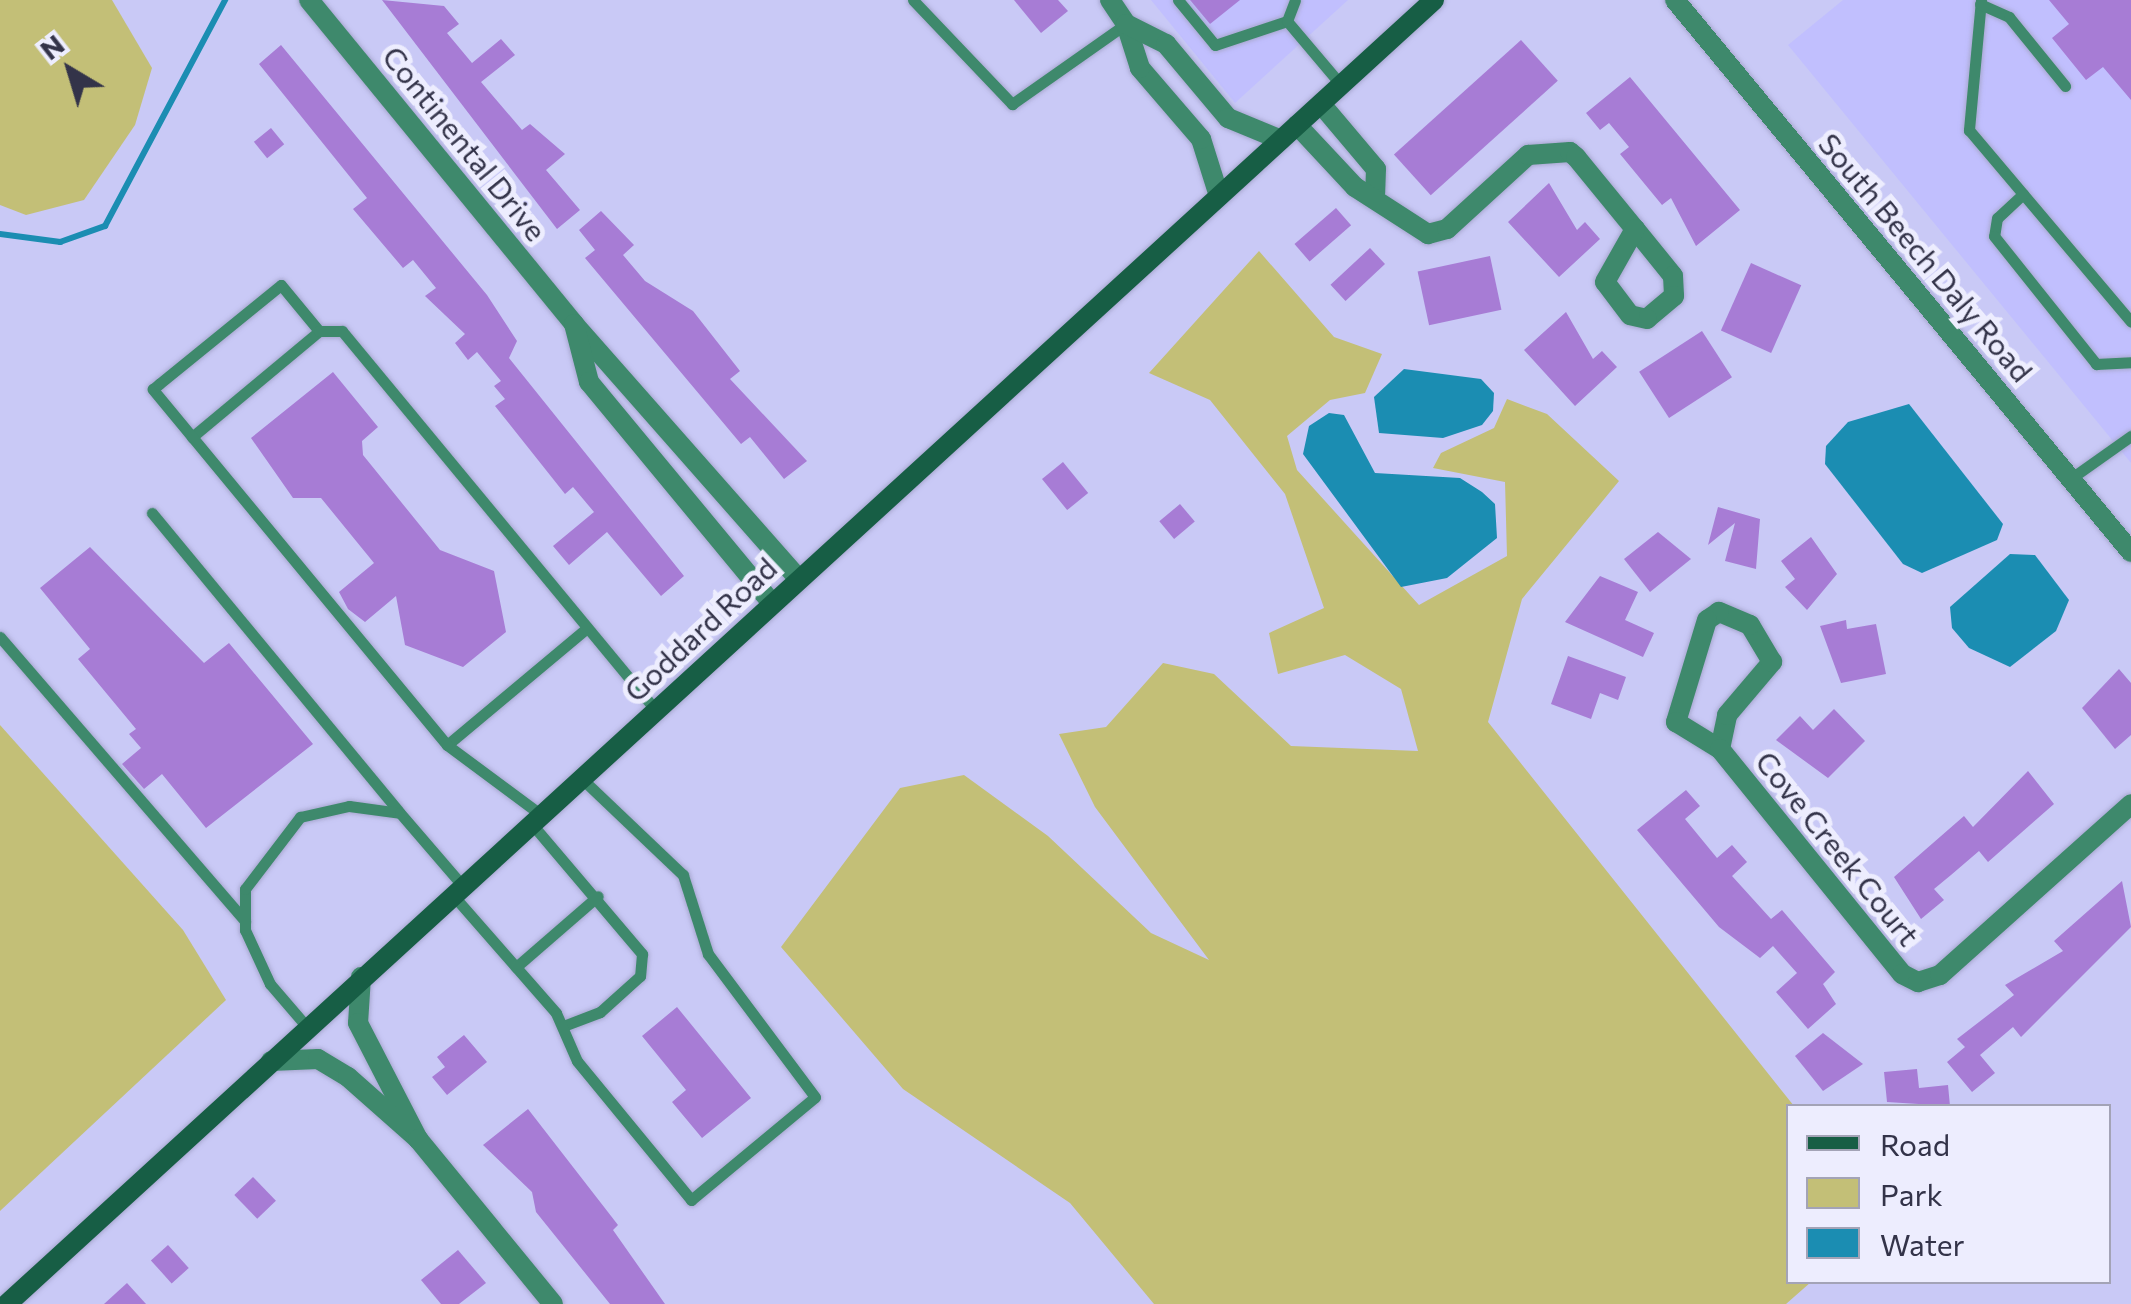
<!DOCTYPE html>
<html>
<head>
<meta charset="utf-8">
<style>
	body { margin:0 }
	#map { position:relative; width:2131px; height:1304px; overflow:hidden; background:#c9c9f6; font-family:Commissioner,sans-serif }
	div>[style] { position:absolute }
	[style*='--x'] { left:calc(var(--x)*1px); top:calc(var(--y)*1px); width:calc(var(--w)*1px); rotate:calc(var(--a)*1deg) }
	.built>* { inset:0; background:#c1bffe }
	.green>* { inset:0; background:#c3bf77 }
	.water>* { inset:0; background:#1b8db2 }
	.stream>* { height:6px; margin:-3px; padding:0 3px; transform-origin:3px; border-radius:3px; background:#1b8db2 }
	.building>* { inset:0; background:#a77cd5; transform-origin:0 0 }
	.roads { filter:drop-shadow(0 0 2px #a8a8d0) drop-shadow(0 0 2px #a8a8d0) }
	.service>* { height:11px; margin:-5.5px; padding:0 5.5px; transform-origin:5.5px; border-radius:5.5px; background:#3e896c }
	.minor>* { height:20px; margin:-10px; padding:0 10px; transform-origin:10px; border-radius:10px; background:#3e896c }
	.tertiary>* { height:20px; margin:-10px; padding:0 10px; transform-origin:10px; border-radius:10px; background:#3e896c }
	.secondary>* { height:20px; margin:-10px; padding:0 10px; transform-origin:10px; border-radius:10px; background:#175e45 }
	span { translate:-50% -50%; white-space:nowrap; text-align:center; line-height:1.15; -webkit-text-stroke:10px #ededfe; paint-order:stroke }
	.street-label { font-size:30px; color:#333349 }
	.legend { position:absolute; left:1786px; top:1104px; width:325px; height:180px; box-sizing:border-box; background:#ededfe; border:2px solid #a3a3b6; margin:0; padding:12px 18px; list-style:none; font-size:30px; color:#333349 }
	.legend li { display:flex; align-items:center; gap:20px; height:50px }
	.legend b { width:50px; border:2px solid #a3a3b6 }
	.north { position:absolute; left:20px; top:20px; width:100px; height:100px; -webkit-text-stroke:8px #ededfe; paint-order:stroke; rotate:322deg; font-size:28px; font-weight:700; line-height:40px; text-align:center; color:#333349 }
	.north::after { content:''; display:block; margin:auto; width:35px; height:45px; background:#333349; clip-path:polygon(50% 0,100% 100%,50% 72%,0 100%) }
</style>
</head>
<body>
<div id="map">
	<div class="built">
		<div style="clip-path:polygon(1151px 0,1348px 0,1235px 103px)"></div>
		<div style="clip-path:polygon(1843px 0,2131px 0,2131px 463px,1788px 45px)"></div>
	</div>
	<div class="green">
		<div style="clip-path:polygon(0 0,112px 0,152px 68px,135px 125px,84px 200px,26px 215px,0 205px)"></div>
		<div style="clip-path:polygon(1259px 251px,1334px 337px,1382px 354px,1365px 393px,1330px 400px,1287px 436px,1297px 470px,1419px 605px,1507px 556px,1505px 482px,1433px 468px,1441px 453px,1494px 428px,1507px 399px,1547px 414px,1619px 481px,1522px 599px,1488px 722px,1794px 1106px,1788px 1282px,1811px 1282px,1786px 1304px,1154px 1304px,1070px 1203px,903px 1089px,781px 947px,900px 788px,964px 775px,1048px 836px,1151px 933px,1209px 960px,1095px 807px,1059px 734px,1106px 727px,1163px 663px,1214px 674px,1291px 746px,1418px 751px,1401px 689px,1345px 655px,1278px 674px,1269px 633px,1324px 608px,1285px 494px,1210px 400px,1149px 373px)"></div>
		<div style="clip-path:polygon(0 725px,183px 930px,226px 1000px,0 1211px)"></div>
	</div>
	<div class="water">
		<div style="clip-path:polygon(1404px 369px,1481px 379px,1494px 393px,1493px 411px,1482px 425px,1443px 438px,1379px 433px,1374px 397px)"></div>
		<div style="clip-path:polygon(1909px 404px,2003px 524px,1997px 540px,1922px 573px,1903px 564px,1825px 464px,1826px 446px,1848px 422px)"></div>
		<div style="clip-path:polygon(1329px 413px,1344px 415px,1375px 473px,1460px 478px,1482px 492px,1495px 504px,1497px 538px,1447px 578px,1401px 587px,1303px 454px,1309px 426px)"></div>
		<div style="clip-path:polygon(2010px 554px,2035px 555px,2069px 600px,2056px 631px,2010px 667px,1969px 648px,1952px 628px,1950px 607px)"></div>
	</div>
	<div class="stream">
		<div style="--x:0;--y:234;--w:61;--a:7.6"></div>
		<div style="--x:60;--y:242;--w:48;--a:-19.6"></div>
		<div style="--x:105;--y:226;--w:256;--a:-62"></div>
	</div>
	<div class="building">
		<div style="clip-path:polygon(382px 0,444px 6px,459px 24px,447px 33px,472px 63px,501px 39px,515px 55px,481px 82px,522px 130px,530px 124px,565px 154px,546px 170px,580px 210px,557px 229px)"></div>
		<div style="clip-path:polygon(1014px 0,1058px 0,1068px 11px,1041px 33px)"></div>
		<div style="clip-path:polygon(1190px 0,1240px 0,1210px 24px)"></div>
		<div style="clip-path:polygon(2049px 0,2131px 0,2131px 100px,2103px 67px,2086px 80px,2052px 38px,2069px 24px)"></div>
		<div style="left:1521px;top:40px;width:55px;height:171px;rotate:48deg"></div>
		<div style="clip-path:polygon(281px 45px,487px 295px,517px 341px,509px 358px,684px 576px,661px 596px,607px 532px,569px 565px,553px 546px,594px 512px,573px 487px,565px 494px,495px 406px,505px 399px,494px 386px,501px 381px,477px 352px,468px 360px,455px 343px,465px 334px,425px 296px,436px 288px,413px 260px,403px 268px,353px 209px,367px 198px,259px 64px)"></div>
		<div style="clip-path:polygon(1630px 77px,1740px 210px,1696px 246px,1671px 198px,1662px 205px,1620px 154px,1629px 147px,1609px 123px,1600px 130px,1586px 113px)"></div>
		<div style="left:271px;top:128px;width:21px;height:22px;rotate:51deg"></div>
		<div style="clip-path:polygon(1549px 183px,1577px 230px,1585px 222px,1600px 239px,1559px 277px,1508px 222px)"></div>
		<div style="left:1336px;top:208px;width:23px;height:55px;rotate:49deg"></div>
		<div style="clip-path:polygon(601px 211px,634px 245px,623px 255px,645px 281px,693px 311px,740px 371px,730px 379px,807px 461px,784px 479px,750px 437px,741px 444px,585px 258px,595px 250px,579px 230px)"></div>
		<div style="left:1370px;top:248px;width:22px;height:54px;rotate:47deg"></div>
		<div style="left:1490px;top:256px;width:55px;height:74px;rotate:78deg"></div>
		<div style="left:1751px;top:263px;width:55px;height:74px;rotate:24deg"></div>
		<div style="clip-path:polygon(1566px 312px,1593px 359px,1602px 351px,1617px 367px,1575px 406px,1524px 350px)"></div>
		<div style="left:1702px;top:331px;width:55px;height:75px;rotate:57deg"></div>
		<div style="clip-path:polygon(333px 372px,378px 427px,362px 441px,363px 455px,440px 550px,494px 571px,506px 632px,463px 667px,405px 645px,396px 596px,365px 622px,348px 609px,339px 592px,374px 563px,321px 498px,293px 498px,251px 438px)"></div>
		<div style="left:1063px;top:462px;width:40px;height:27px;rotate:51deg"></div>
		<div style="left:1180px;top:504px;width:23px;height:27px;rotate:50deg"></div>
		<div style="clip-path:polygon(1718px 507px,1760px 519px,1756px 569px,1725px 561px,1735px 523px,1708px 545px)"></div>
		<div style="clip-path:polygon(1658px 532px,1691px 559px,1650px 592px,1624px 559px)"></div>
		<div style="clip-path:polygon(1811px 537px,1837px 574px,1807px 610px,1785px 587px,1795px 579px,1781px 561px)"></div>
		<div style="clip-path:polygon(90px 547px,204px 663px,229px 643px,313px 744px,206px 828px,162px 774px,144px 789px,122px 764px,141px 748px,129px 734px,136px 729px,78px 659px,90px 649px,40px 588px)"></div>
		<div style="clip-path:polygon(1600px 576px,1638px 592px,1625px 620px,1654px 633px,1643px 657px,1565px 622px)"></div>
		<div style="clip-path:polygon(1846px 620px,1847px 629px,1876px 624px,1886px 674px,1841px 683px,1820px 626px)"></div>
		<div style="clip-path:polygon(1568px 656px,1626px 677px,1618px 700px,1600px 693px,1591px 719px,1551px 704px)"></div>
		<div style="clip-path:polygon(2119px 669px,2131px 683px,2131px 735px,2115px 749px,2082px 708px)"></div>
		<div style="clip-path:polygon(1834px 709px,1865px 741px,1828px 778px,1776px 740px,1800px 716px,1813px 730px)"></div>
		<div style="clip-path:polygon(2028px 771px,2054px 804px,1988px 862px,1979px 851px,1951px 875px,1934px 889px,1944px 900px,1921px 919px,1894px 877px,1964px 816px,1973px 827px)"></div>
		<div style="clip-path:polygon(1686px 790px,1700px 806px,1685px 819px,1717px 858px,1732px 845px,1747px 862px,1732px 876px,1771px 919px,1782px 910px,1835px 972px,1823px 984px,1836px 1004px,1808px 1029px,1776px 992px,1797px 973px,1773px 946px,1760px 958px,1719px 927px,1637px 830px)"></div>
		<div style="clip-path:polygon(2122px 881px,2131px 927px,2021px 1037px,2013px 1027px,1980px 1055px,1995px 1073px,1972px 1092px,1947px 1062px,1965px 1047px,1957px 1039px,2014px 995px,2005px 985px,2063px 951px,2054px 941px)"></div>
		<div style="clip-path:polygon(677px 1007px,751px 1098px,702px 1138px,672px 1102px,686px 1090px,642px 1036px)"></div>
		<div style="clip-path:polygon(1823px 1033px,1863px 1064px,1823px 1091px,1795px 1056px)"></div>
		<div style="clip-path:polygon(464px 1035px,487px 1062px,447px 1095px,432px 1077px,445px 1067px,437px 1057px)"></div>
		<div style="clip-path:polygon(1917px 1069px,1919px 1088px,1948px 1085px,1950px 1106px,1887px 1102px,1884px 1072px)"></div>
		<div style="clip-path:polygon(528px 1109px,618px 1225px,613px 1230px,665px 1304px,610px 1304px,536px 1212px,532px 1192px,483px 1145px)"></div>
		<div style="left:253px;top:1177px;width:33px;height:26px;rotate:46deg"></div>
		<div style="left:168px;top:1245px;width:31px;height:23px;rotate:48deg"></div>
		<div style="clip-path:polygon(458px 1250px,486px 1283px,459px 1304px,441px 1304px,421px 1280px)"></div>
		<div style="clip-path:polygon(127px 1283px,146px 1304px,104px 1304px)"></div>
	</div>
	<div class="roads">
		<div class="service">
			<div style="--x:913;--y:0;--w:144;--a:46.4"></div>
			<div style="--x:1012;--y:104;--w:139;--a:-35.1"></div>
			<div style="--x:1178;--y:0;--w:58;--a:50.6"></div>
			<div style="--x:1215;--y:45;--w:76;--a:-18.4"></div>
			<div style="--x:1981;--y:0;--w:131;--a:95.3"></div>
			<div style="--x:1969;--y:130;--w:251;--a:49.8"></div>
			<div style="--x:1980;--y:4;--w:32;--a:24"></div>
			<div style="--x:2009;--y:17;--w:89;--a:50.9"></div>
			<div style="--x:1287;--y:21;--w:84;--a:49.8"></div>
			<div style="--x:1287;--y:21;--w:22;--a:-69"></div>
			<div style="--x:2023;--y:194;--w:35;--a:137"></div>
			<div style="--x:1997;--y:218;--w:18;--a:99"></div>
			<div style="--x:1994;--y:236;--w:164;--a:51.4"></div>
			<div style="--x:2096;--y:364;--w:35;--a:-3"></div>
			<div style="--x:192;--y:437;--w:165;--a:-39.8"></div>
			<div style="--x:2070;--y:479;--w:75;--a:-35.2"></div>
			<div style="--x:152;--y:513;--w:386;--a:50.4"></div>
			<div style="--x:0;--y:637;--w:375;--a:49.2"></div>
			<div style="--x:447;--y:745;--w:182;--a:-39.9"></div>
			<div style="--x:540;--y:814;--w:116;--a:-143.4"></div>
			<div style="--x:447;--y:745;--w:462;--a:-129.6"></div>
			<div style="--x:153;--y:389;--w:8;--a:-40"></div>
			<div style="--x:159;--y:384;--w:157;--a:-39.1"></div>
			<div style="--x:281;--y:285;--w:60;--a:50.4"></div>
			<div style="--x:319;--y:331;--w:23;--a:0"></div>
			<div style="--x:342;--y:331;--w:492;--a:50.4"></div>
			<div style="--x:531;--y:823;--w:172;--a:49.7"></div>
			<div style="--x:642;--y:954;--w:22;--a:95"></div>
			<div style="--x:640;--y:976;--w:54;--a:138"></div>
			<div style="--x:600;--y:1012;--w:39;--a:159"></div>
			<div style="--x:452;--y:894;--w:158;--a:48.8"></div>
			<div style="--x:556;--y:1013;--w:52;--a:66.4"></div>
			<div style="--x:577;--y:1061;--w:180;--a:50.6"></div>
			<div style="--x:691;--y:1200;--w:161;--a:-39.7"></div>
			<div style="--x:815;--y:1097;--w:179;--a:-126.8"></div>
			<div style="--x:708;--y:954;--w:83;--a:-107.6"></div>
			<div style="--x:683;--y:875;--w:141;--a:-136.4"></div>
			<div style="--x:516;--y:967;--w:108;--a:-40.9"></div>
			<div style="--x:307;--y:1027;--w:57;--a:-130.7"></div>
			<div style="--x:270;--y:984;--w:60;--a:-114.8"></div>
			<div style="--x:245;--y:930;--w:41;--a:-90"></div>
			<div style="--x:245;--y:889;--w:91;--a:-52.6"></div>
			<div style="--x:300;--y:817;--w:50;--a:-12.7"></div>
			<div style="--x:349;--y:806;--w:51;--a:7.8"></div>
			<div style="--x:400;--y:813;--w:95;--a:49.3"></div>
		</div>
		<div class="minor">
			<div style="--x:309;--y:0;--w:419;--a:50.7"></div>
			<div style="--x:574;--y:324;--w:340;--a:48.6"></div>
			<div style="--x:1110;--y:0;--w:29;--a:56"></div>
			<div style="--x:1321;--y:104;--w:85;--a:49.8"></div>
			<div style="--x:1376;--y:169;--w:24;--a:92"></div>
			<div style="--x:1297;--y:125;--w:85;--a:46.9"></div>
			<div style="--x:1355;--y:187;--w:87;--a:32.8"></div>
			<div style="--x:1428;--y:234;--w:20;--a:-15"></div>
			<div style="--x:1447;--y:229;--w:110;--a:-42.4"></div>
			<div style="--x:1528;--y:155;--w:42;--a:-4.1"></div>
			<div style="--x:1570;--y:152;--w:8;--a:40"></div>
			<div style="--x:1576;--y:157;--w:93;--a:50.7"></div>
			<div style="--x:1635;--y:229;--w:60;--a:51"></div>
			<div style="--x:1673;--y:276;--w:20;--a:87"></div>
			<div style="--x:1674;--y:296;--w:35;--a:140"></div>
			<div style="--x:1647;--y:319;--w:17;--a:-167"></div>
			<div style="--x:1630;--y:315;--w:41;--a:-127.1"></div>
			<div style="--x:1605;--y:282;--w:61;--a:-60.5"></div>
			<div style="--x:1219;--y:196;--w:60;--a:-107.5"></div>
			<div style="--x:1201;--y:139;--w:94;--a:-130.7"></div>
			<div style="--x:1140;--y:68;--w:46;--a:-107.7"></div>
			<div style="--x:1126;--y:24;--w:45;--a:26.6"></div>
			<div style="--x:1166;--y:44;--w:97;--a:50"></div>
			<div style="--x:1228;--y:118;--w:57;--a:22.5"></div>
			<div style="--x:574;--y:324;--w:60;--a:75.5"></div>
			<div style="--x:589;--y:382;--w:287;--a:50.4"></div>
			<div style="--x:1720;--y:749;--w:35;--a:-78"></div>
			<div style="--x:1727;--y:715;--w:70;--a:-49.7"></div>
			<div style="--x:1772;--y:662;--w:43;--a:-120.7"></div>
			<div style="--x:1750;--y:625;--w:34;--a:-157"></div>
			<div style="--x:1719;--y:612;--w:14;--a:146"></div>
			<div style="--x:1707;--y:620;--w:107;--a:106.9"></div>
			<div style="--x:1676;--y:722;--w:52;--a:31.5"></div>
			<div style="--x:1720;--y:749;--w:289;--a:51"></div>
			<div style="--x:1902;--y:974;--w:18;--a:27"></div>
			<div style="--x:1918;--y:982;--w:23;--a:-18"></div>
			<div style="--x:1940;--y:975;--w:256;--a:-41.8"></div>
			<div style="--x:361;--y:977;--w:46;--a:93.7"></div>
			<div style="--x:358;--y:1023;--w:131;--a:62.7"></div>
			<div style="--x:271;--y:1061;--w:47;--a:-2.4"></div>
			<div style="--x:318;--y:1059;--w:35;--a:31"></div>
			<div style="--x:348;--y:1077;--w:94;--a:41.5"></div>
			<div style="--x:418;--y:1139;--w:213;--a:50.7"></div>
		</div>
		<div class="tertiary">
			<div style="--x:1675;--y:0;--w:716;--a:50.44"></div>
		</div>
		<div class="secondary">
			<div style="--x:7;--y:1304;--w:1933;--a:-42.42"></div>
		</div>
	</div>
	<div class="street-label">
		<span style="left:465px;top:143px;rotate:51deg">Continental Drive</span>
		<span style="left:1926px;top:257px;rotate:50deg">South Beech Daly Road</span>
		<span style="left:700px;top:629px;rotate:-43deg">Goddard Road</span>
		<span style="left:1838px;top:848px;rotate:51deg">Cove Creek Court</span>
	</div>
	<ul class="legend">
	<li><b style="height:12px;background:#175e45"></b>Road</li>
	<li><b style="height:28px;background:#c3bf77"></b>Park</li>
	<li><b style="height:28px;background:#1b8db2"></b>Water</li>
	</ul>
	<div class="north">N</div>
</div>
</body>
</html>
